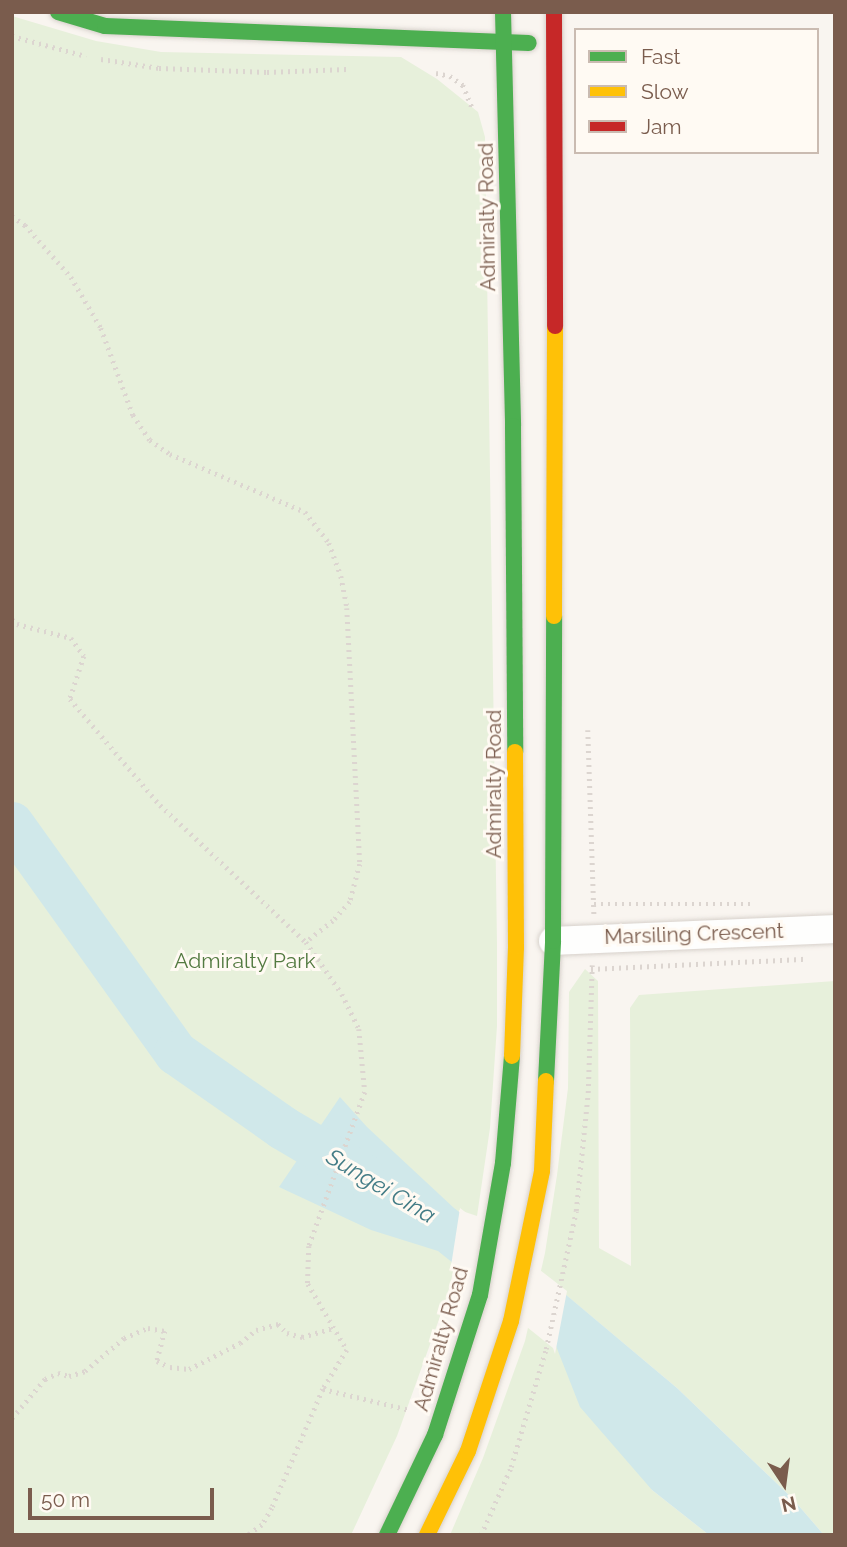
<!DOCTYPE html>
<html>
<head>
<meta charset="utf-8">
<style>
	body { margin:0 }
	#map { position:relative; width:847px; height:1547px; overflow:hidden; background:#f9f5f0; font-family:Raleway,sans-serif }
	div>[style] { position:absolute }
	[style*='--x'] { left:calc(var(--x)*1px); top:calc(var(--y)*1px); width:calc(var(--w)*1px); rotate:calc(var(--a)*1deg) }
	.green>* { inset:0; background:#e7f0db }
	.water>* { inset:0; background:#d0e8ea }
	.pier>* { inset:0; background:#f9f5f0 }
	.river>* { height:44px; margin:-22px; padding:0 22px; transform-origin:22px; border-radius:22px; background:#d0e8ea }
	.path>* { height:4.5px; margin-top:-2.25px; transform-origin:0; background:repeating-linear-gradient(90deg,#dcd5d0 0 2px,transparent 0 7px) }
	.roads { filter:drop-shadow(0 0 2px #d7d1cb) drop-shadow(0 0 2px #d7d1cb) }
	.street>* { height:28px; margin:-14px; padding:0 14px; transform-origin:14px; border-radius:14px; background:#fefefd }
	.fast>* { height:16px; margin:-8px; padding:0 8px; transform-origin:8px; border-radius:8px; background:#4caf50 }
	.slow>* { height:16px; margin:-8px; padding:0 8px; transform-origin:8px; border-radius:8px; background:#ffc107 }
	.jam>* { height:16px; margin:-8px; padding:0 8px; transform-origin:8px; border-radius:8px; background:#c62828 }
	span { translate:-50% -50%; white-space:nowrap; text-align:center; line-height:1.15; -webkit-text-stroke:6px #fffaf3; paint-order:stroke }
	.street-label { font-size:21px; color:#7a5c4d }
	.park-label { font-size:21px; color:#537a41 }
	.water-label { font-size:23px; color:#437c86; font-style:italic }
	.frame { position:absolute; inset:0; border:14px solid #7a5c4d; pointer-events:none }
	.legend { position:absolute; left:574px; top:28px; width:245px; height:126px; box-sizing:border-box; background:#fffaf3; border:2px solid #cabbb1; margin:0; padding:9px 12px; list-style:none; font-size:21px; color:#7a5c4d }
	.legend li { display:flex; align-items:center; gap:14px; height:35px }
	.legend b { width:35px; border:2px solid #cabbb1 }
	.north { position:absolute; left:749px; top:1449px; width:70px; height:70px; -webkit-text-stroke:5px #fffaf3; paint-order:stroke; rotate:167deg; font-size:19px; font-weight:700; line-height:28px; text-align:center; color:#7a5c4d }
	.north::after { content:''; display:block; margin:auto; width:24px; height:32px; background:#7a5c4d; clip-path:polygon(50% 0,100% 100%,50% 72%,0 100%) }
	.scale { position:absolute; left:28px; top:1488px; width:186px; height:32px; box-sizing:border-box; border:4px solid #7a5c4d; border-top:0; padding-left:9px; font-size:21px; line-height:24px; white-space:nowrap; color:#7a5c4d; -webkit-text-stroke:5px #fffaf3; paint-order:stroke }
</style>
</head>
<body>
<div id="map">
	<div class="green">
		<div style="clip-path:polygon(12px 16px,96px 41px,161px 52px,401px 57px,437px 79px,478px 112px,485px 137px,497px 944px,497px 1026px,490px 1128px,477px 1216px,459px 1210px,451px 1261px,455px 1265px,446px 1300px,397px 1436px,351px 1535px,12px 1535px)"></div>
		<div style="clip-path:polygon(585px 969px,598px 981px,599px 1248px,631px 1266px,630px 1008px,639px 995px,835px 981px,835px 1535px,824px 1535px,792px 1498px,677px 1388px,566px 1295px,652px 1490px,709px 1535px,450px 1535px,483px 1458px,525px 1341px,545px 1253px,557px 1175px,568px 1088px,569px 992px)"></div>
	</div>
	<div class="water">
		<div style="clip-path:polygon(340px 1097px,367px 1127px,454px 1208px,546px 1278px,677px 1388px,792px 1498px,824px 1535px,709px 1535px,652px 1490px,580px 1407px,556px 1346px,438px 1251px,371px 1230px,279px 1187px)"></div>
	</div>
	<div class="pier">
		<div style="clip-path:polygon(460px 1208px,567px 1291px,555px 1354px,553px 1348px,451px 1266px)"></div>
	</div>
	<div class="river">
		<div style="--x:12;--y:824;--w:282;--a:54.4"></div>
		<div style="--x:176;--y:1053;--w:131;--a:35"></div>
		<div style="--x:283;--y:1128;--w:91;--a:30.5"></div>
	</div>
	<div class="path">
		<div style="--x:12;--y:36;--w:77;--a:15.1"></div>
		<div style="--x:101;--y:59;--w:59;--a:8.8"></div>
		<div style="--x:159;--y:68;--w:108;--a:2.1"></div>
		<div style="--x:267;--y:72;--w:80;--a:-2.1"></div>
		<div style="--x:436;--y:73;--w:14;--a:12"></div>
		<div style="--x:450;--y:76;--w:16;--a:35"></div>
		<div style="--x:463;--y:85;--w:27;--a:68"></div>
		<div style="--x:12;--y:216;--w:16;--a:35"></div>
		<div style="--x:25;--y:225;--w:69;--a:48.5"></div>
		<div style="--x:71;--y:277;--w:59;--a:59.5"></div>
		<div style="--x:101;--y:328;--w:93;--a:69.8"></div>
		<div style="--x:133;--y:415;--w:30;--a:56"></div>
		<div style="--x:150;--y:440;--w:24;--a:35"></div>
		<div style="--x:170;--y:454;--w:147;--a:23.2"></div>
		<div style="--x:305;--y:512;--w:39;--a:52"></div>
		<div style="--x:329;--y:543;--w:35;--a:70"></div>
		<div style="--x:341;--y:576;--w:33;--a:79"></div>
		<div style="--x:347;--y:608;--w:256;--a:87.1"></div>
		<div style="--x:360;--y:864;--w:39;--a:105"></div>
		<div style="--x:350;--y:902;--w:25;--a:132"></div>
		<div style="--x:333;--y:921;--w:34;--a:142"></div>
		<div style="--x:12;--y:619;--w:7;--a:45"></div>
		<div style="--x:17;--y:624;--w:56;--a:14.5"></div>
		<div style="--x:71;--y:638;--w:22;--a:54"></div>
		<div style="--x:84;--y:656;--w:45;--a:108"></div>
		<div style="--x:70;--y:699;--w:139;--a:49.7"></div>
		<div style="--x:160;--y:805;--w:200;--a:43.2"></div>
		<div style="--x:306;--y:942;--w:63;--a:55.3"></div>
		<div style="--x:342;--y:994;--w:39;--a:64"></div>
		<div style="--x:359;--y:1029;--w:63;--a:84.6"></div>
		<div style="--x:365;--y:1092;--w:164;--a:110"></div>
		<div style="--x:309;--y:1246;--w:38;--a:92"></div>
		<div style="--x:308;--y:1284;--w:77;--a:59.4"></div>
		<div style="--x:347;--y:1350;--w:46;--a:121.6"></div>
		<div style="--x:323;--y:1389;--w:129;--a:113.2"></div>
		<div style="--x:272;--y:1508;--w:20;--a:120"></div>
		<div style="--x:262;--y:1525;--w:17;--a:144"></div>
		<div style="--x:588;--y:730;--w:184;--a:88.1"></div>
		<div style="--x:594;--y:904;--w:156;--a:0"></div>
		<div style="--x:591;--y:969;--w:215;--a:-2.7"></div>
		<div style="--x:323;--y:1389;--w:89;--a:13.6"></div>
		<div style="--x:12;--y:1418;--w:51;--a:-49.8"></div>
		<div style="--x:45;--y:1379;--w:14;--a:-25"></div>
		<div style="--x:58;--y:1373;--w:11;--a:15"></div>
		<div style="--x:69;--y:1376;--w:17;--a:-17"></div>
		<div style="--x:85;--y:1371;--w:51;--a:-40.2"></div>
		<div style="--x:124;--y:1338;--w:26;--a:-23"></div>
		<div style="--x:148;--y:1328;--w:17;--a:10"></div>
		<div style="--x:165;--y:1331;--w:31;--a:105"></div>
		<div style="--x:157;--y:1361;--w:14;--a:25"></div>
		<div style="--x:170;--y:1367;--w:19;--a:6"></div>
		<div style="--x:189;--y:1369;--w:57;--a:-27"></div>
		<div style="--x:240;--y:1343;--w:21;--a:-39"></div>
		<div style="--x:256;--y:1330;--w:23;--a:-15"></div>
		<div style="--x:278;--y:1324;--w:13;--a:45"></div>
		<div style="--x:287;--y:1333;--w:16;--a:15"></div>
		<div style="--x:302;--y:1337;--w:32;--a:-16"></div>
		<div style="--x:481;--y:1535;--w:74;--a:-66.2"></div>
		<div style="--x:511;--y:1467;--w:123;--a:-73.5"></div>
		<div style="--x:546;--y:1349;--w:141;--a:-77.7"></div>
		<div style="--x:576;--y:1211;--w:119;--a:-84.2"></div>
		<div style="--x:588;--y:1093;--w:128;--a:-88.2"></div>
	</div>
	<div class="roads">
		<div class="street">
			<div style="--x:553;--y:941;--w:282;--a:-2.4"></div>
		</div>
		<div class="fast">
			<div style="--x:58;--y:12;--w:49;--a:16.6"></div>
			<div style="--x:105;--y:26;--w:424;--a:2.3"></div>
			<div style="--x:503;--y:12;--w:414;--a:88.6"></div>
			<div style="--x:513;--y:426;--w:326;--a:89.6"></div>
			<div style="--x:546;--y:1081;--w:140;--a:-87.1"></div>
			<div style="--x:553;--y:941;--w:325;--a:-89.8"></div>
			<div style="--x:387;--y:1535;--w:111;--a:-64.4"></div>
			<div style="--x:435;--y:1435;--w:147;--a:-72.2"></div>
			<div style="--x:480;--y:1295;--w:134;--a:-80.1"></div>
			<div style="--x:503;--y:1163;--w:107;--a:-85.2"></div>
		</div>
		<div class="slow">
			<div style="--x:554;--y:616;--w:290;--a:-89.8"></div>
			<div style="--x:512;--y:1056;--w:109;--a:-87.9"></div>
			<div style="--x:516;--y:947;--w:195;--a:-90.3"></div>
			<div style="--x:427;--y:1535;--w:93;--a:-64"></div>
			<div style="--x:468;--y:1451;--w:137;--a:-71.7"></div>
			<div style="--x:511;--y:1321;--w:153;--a:-78.3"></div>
			<div style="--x:542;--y:1171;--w:90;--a:-87.5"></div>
		</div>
		<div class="jam">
			<div style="--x:554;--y:12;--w:314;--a:89.8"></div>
		</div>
	</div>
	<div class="street-label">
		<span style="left:487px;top:217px;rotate:-91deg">Admiralty Road</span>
		<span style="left:494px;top:784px;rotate:-90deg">Admiralty Road</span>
		<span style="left:694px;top:934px;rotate:-2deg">Marsiling Crescent</span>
		<span style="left:441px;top:1339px;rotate:-74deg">Admiralty Road</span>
	</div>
	<div class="park-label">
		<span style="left:245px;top:961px">Admiralty Park</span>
	</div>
	<div class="water-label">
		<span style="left:381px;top:1186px;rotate:31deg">Sungei Cina</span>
	</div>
	<div class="frame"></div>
	<ul class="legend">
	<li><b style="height:9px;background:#4caf50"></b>Fast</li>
	<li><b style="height:9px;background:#ffc107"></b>Slow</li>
	<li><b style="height:9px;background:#c62828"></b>Jam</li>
	</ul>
	<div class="north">N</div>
	<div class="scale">50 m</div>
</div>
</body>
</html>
